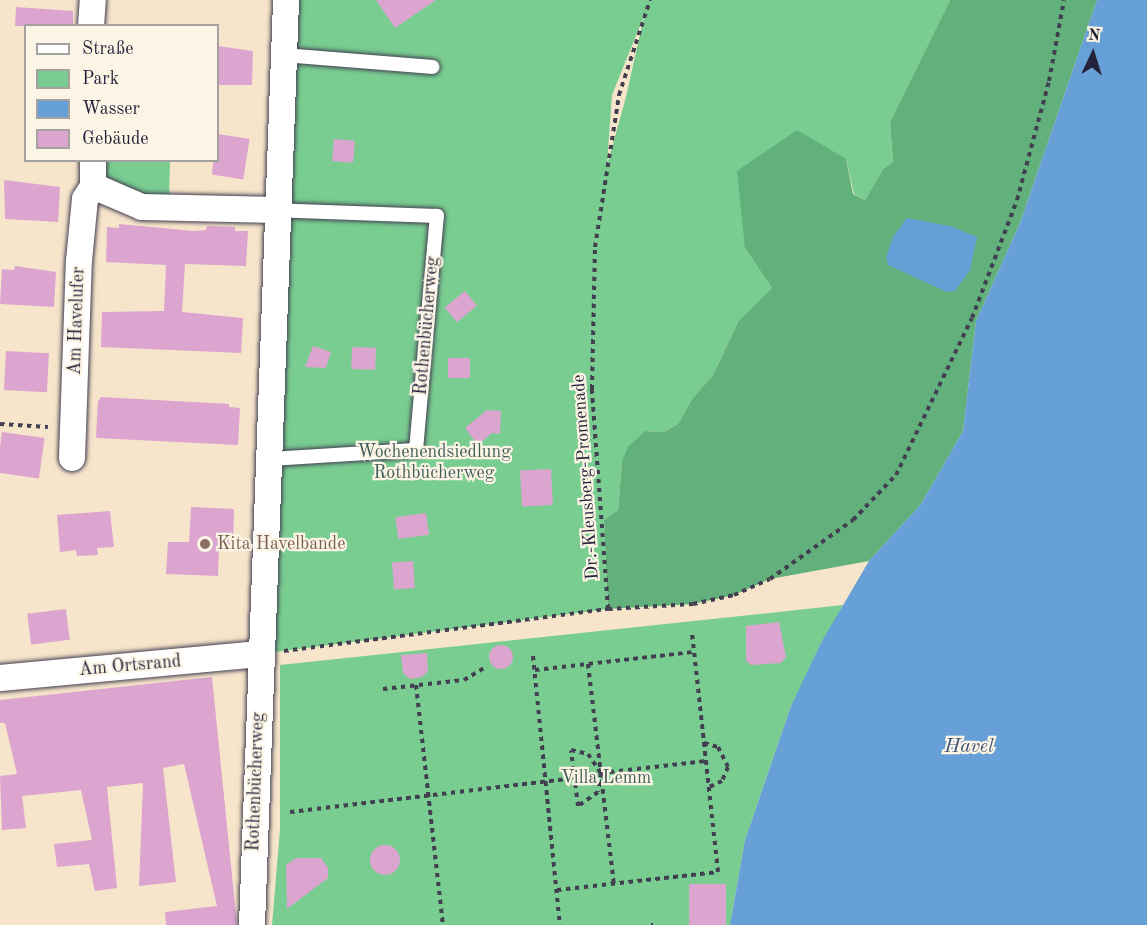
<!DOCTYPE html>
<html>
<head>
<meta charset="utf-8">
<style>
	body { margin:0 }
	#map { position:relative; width:1147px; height:925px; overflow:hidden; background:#f7e5cb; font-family:"Old Standard TT",serif }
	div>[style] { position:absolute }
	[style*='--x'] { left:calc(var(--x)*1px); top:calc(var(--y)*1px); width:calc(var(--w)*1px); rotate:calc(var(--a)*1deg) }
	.green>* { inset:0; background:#79cd91 }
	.forest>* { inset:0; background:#62b07b }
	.water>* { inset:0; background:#66a0d6 }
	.building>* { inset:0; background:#dba5cf; transform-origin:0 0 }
	.round { border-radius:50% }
	.path>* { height:4px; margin-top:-2px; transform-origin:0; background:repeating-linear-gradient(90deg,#423f51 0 4.5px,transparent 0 9px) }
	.roads { filter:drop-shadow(0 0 2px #423f51) drop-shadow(0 0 2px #423f51) }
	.lane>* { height:14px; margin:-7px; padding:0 7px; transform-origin:7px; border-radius:7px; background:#fff }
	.street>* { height:26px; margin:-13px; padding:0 13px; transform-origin:13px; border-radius:13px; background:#fff }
	.dots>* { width:16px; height:16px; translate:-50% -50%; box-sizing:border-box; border:3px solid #fcf5e5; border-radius:50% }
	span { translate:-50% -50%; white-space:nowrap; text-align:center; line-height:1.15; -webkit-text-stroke:4.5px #fcf5e5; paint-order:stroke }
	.street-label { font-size:18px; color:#22223b }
	.park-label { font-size:18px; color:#405e59 }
	.education-label { font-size:18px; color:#785e54 }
	.left { translate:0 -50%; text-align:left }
	.water-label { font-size:20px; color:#3d5479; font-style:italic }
	.legend { position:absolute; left:24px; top:24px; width:195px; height:138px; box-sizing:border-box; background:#fcf5e5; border:2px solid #a5a1a1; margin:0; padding:8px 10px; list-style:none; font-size:18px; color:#22223b }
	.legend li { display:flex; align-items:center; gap:12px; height:30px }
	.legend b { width:30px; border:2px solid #a5a1a1 }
	.north { position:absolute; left:1063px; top:24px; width:60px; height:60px; -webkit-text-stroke:4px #fcf5e5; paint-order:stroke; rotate:4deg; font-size:16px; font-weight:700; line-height:24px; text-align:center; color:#22223b }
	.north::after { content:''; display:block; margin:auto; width:21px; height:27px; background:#22223b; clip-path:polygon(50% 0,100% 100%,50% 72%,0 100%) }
</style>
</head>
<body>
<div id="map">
	<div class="green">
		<div style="clip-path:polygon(evenodd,286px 0,950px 0,890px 122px,893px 162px,883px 169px,865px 200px,854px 194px,846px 159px,745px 248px,772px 288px,739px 320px,713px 375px,692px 399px,678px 424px,664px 432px,645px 431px,622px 461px,618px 510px,604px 520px,608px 609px,260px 654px,286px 0,644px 16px,626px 97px,607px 165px,612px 95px,644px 16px)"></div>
		<div style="clip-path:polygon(103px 161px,170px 161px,169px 204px,108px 182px)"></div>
		<div style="clip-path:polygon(843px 605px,791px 706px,745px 840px,730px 925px,272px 925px,280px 829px,280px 665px)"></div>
	</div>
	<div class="forest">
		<div style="clip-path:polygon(950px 0,1097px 0,1020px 223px,976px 321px,963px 431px,921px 504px,869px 561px,770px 579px,734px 595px,693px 604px,608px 609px,604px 520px,618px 510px,622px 461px,628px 447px,645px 431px,664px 432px,678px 424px,692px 399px,713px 375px,739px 320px,772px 288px,745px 248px,737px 171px,797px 130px,846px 159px,853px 194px,865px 200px,883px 169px,893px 162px,890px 122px)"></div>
	</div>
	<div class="water">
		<div style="clip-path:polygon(1097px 0,1147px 0,1147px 925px,730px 925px,745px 840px,791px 706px,822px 641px,869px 561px,921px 504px,963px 431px,976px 321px,1020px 223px)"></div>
		<div style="clip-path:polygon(907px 218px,950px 226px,977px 237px,970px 270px,955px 291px,947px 292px,888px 265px,886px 257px,893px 237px)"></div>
	</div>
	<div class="building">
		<div style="clip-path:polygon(376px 0,436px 0,395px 28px)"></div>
		<div style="clip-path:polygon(16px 7px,73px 11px,73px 26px,15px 26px)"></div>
		<div style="clip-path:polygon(218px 46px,253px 51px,252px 85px,218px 85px)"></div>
		<div style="left:218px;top:134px;width:32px;height:41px;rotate:9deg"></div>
		<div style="left:334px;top:139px;width:21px;height:22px;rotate:5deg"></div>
		<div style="clip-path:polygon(4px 180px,60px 187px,58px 222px,5px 219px)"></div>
		<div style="clip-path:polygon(119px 224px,194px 231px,206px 230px,207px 226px,235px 227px,235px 231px,248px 231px,246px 266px,185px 264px,182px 312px,243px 318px,241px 353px,101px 347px,102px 312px,164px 311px,166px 265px,106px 262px,107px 227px,119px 228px)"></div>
		<div style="clip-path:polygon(15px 266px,56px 272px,54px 307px,0 304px,2px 269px,14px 270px)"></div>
		<div style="left:465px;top:291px;width:19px;height:26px;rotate:51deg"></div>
		<div style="clip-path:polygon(313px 346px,331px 352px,326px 368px,305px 367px)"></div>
		<div style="left:352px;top:347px;width:24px;height:22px;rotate:2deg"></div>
		<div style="left:6px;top:351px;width:43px;height:39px;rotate:3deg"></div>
		<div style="left:448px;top:358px;width:22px;height:20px"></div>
		<div style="clip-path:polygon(101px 397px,229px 404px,229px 407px,240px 408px,238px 445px,96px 438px,98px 401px)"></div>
		<div style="clip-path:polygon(487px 410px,501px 411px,500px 434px,492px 433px,478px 445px,465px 428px)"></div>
		<div style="left:2px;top:432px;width:43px;height:41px;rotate:8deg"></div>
		<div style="left:551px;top:469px;width:36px;height:31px;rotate:87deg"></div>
		<div style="clip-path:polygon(191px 507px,234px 509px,233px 545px,219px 544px,218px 576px,166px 574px,168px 542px,189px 542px)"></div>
		<div style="clip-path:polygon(110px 511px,114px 547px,97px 548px,98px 555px,77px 556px,76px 550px,60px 552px,57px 515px)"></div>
		<div style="left:426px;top:513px;width:22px;height:31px;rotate:82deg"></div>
		<div style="left:413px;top:561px;width:27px;height:21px;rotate:86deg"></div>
		<div style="left:66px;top:609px;width:31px;height:39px;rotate:83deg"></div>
		<div style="clip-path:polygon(779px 622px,786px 657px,781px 663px,751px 665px,746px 661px,746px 626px)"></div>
		<div class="round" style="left:489px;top:645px;width:24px;height:24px"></div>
		<div style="clip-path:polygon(427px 653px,428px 671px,422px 677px,410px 679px,403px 673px,401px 655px)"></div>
		<div style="clip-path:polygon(212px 677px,237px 925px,166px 925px,165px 912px,217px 906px,184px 764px,163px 768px,176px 882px,139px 886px,143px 783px,107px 787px,117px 888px,95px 891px,89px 864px,57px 867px,54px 844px,92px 840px,81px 790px,22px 796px,26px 828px,2px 830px,0 776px,17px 774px,5px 723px,0 723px,0 700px)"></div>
		<div class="round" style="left:370px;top:845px;width:30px;height:30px"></div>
		<div style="clip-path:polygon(296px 858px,321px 858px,328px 868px,328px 878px,287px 909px,286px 865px)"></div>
		<div style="left:689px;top:884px;width:37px;height:41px"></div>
	</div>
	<div class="path">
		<div style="--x:0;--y:424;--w:48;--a:3.6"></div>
		<div style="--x:608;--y:609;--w:221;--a:-94.2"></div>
		<div style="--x:592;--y:389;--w:142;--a:-88.8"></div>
		<div style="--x:595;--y:247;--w:154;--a:-81"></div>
		<div style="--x:619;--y:95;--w:100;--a:-71.9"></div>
		<div style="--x:284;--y:651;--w:327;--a:-7.4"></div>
		<div style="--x:608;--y:609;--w:85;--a:-3.4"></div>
		<div style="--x:693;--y:604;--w:42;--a:-12.4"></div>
		<div style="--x:734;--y:595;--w:39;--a:-24"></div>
		<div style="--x:770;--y:579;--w:102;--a:-35.4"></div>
		<div style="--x:853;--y:520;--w:62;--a:-46.3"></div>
		<div style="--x:896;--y:475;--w:174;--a:-64.2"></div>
		<div style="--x:972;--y:318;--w:126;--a:-69.1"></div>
		<div style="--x:1017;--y:200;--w:123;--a:-74.9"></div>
		<div style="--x:1049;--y:81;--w:82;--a:-79.5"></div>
		<div style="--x:533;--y:656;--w:270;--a:84.3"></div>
		<div style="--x:588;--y:664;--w:222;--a:83.3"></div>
		<div style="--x:535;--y:670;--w:160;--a:-6.5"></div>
		<div style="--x:416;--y:685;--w:242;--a:83.6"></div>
		<div style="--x:383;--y:689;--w:81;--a:-6.3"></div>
		<div style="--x:464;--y:680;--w:26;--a:-31"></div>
		<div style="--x:704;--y:743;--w:15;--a:16"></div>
		<div style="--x:718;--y:747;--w:22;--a:63"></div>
		<div style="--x:728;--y:767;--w:15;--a:113"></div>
		<div style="--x:722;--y:781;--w:14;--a:155"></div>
		<div style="--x:571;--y:750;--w:17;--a:13"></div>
		<div style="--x:588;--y:754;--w:23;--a:56"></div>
		<div style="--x:601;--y:773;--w:19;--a:99"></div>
		<div style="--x:598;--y:792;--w:24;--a:145"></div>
		<div style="--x:578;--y:806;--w:56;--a:-97.1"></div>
		<div style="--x:601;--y:773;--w:106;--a:-6.5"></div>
		<div style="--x:290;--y:812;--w:287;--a:-6.8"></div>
		<div style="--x:557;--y:890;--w:162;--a:-6.4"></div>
		<div style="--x:718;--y:872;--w:242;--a:-96.2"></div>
		<div style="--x:651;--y:925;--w:2;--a:0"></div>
	</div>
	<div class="roads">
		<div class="lane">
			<div style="--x:284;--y:55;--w:149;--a:4.6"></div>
			<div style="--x:269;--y:459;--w:147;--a:-3.5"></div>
			<div style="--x:416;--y:450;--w:235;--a:-84.9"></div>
			<div style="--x:437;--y:216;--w:160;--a:-177.9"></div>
		</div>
		<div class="street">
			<div style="--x:91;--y:26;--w:26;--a:-86"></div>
			<div style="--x:93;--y:186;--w:53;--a:23.2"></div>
			<div style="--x:142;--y:207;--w:135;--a:1.3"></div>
			<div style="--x:72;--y:458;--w:197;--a:-88"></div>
			<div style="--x:79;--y:261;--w:62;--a:-84.5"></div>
			<div style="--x:85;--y:199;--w:15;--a:-58"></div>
			<div style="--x:93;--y:186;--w:26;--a:-90"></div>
			<div style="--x:0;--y:678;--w:261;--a:-5.3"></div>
			<div style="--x:252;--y:925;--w:926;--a:-87.89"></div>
		</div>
	</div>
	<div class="dots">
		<div style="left:205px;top:544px;background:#8d6e63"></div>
	</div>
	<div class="street-label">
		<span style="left:77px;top:321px;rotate:-88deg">Am Havelufer</span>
		<span style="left:427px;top:326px;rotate:-85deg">Rothenbücherweg</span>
		<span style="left:586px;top:477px;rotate:-94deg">Dr.-Kleusberg-Promenade</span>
		<span style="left:130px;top:666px;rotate:-5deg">Am Ortsrand</span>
		<span style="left:256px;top:782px;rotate:-88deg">Rothenbücherweg</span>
	</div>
	<div class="park-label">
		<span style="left:434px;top:463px">Wochenendsiedlung<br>Rothbücherweg</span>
		<span style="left:606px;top:778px">Villa Lemm</span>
	</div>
	<div class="education-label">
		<span class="left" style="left:217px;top:544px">Kita Havelbande</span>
	</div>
	<div class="water-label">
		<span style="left:969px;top:747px">Havel</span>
	</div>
	<ul class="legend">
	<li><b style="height:8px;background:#fff"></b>Straße</li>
	<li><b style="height:16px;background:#79cd91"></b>Park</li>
	<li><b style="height:16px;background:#66a0d6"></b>Wasser</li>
	<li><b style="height:16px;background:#dba5cf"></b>Gebäude</li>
	</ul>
	<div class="north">N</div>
</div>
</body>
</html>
